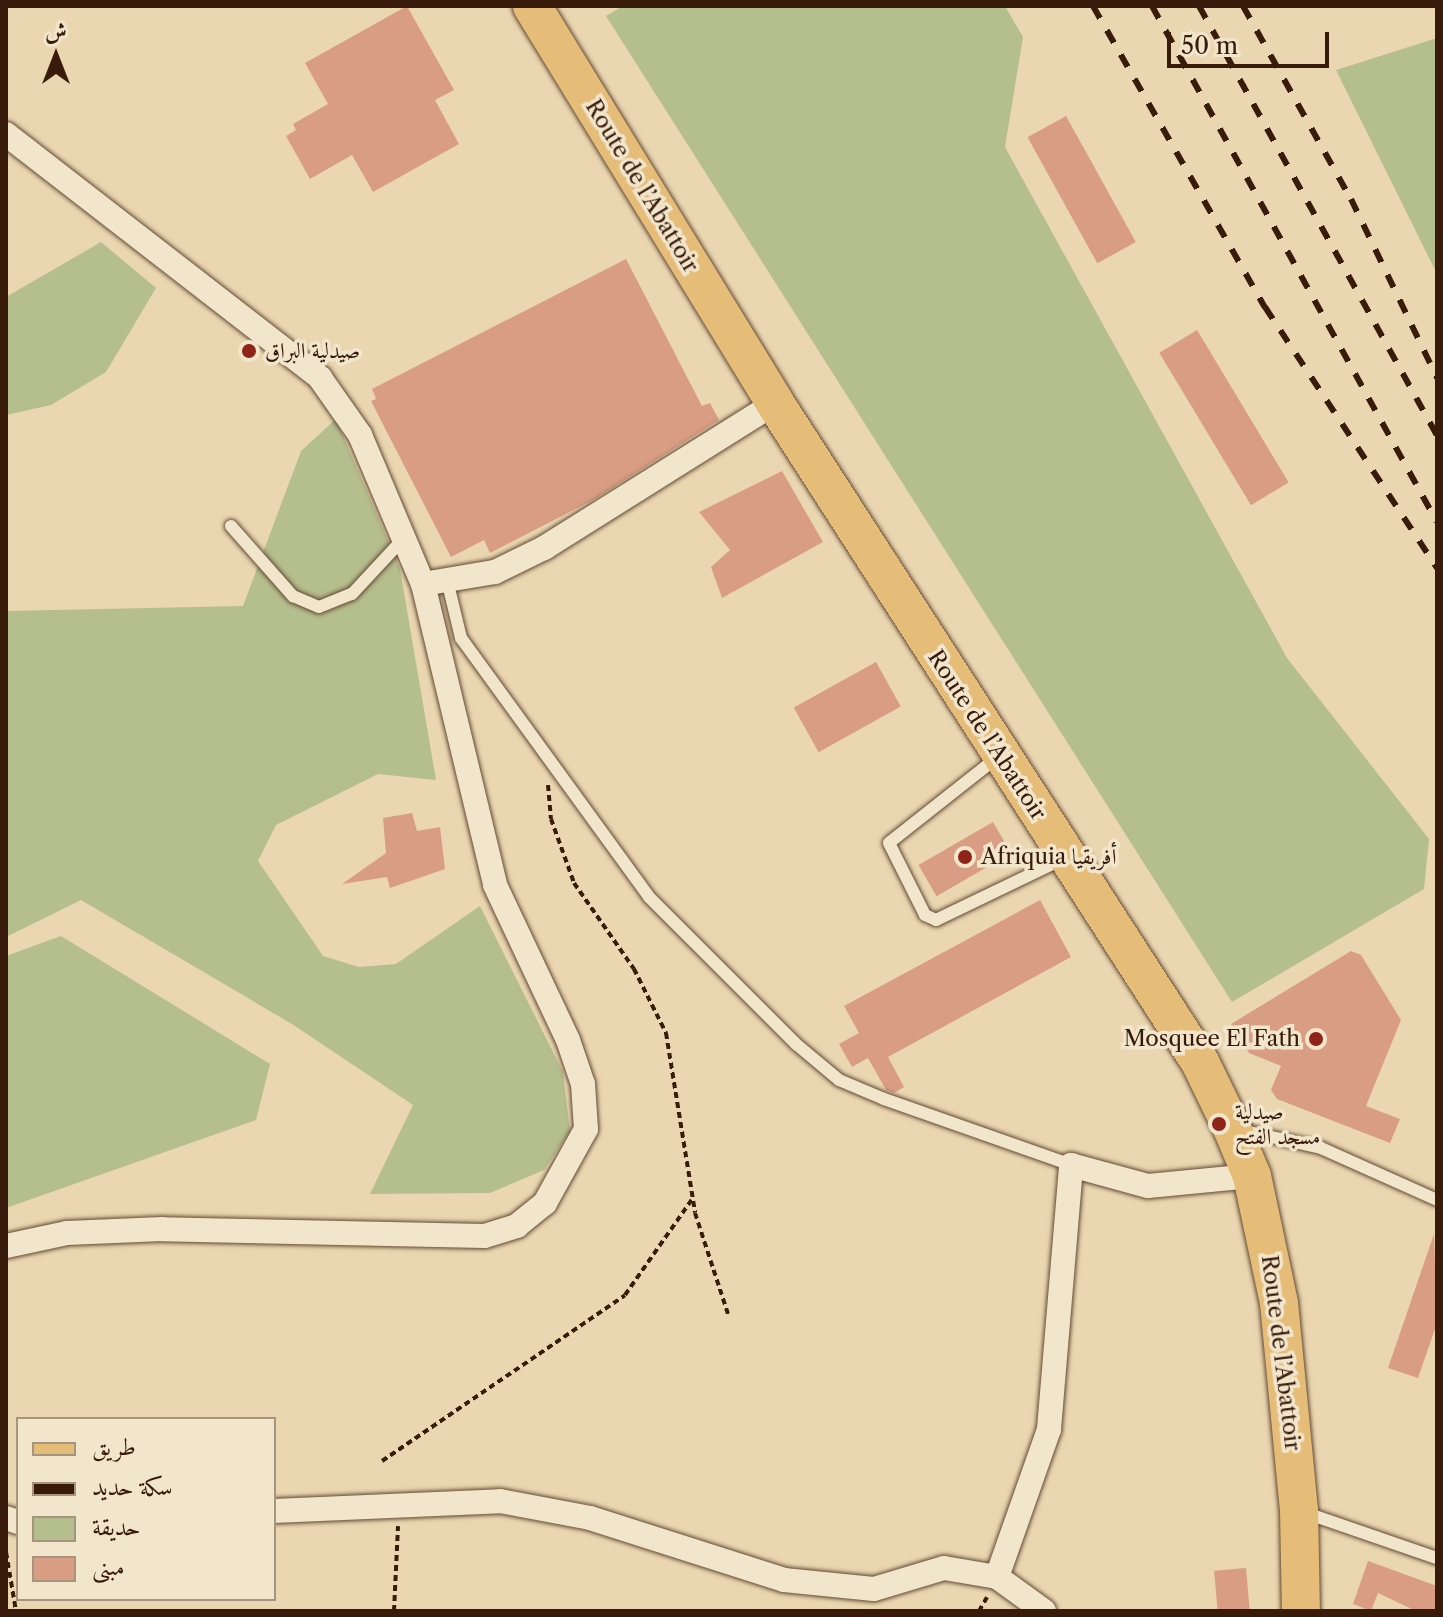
<!DOCTYPE html>
<html>
<head>
<meta charset="utf-8">
<style>
	body { margin:0 }
	#map { position:relative; width:1443px; height:1617px; overflow:hidden; background:#ead7b1; font-family:"Libre Caslon Text",Amiri,serif }
	div>[style] { position:absolute }
	[style*='--x'] { left:calc(var(--x)*1px); top:calc(var(--y)*1px); width:calc(var(--w)*1px); rotate:calc(var(--a)*1deg) }
	.green>* { inset:0; background:#b5be8d }
	.building>* { inset:0; background:#d99d84; transform-origin:0 0 }
	.path>* { height:4px; margin-top:-2px; transform-origin:0; background:repeating-linear-gradient(90deg,#381b0b 0 6px,transparent 0 10px) }
	.roads { filter:drop-shadow(0 0 2px #644a34) drop-shadow(0 0 2px #644a34) }
	.service>* { height:12px; margin:-6px; padding:0 6px; transform-origin:6px; border-radius:6px; background:#f1e5cc }
	.minor>* { height:24px; margin:-12px; padding:0 12px; transform-origin:12px; border-radius:12px; background:#f1e5cc }
	.primary>* { height:38px; margin:-19px; padding:0 19px; transform-origin:19px; border-radius:19px; background:#e5bc78 }
	.rail>* { height:6px; margin-top:-3px; transform-origin:0; background:repeating-linear-gradient(90deg,#381b0b 0 14px,transparent 0 28px) }
	.dots>* { width:22px; height:22px; translate:-50% -50%; box-sizing:border-box; border:4px solid #f1e5cc; border-radius:50% }
	span { translate:-50% -50%; white-space:nowrap; text-align:center; line-height:1.15; -webkit-text-stroke:7px #f1e5cc; paint-order:stroke }
	.street-label { font-size:22px; color:#381b0b }
	.poi-label { font-size:22px; color:#381b0b }
	.left { translate:0 -50%; text-align:left }
	.right { translate:-100% -50%; text-align:right }
	.frame { position:absolute; inset:0; border:8px solid #381b0b; pointer-events:none }
	.legend { position:absolute; left:16px; top:1417px; width:260px; height:184px; box-sizing:border-box; background:#f1e5cc; border:2px solid #a7947f; margin:0; padding:10px 14px; list-style:none; font-size:24px; color:#381b0b }
	.legend li { display:flex; align-items:center; gap:16px; height:40px }
	.legend b { width:40px; border:2px solid #a7947f }
	.north { position:absolute; left:16px; top:16px; width:80px; height:80px; -webkit-text-stroke:6px #f1e5cc; paint-order:stroke; rotate:0deg; font-size:22px; font-weight:700; line-height:32px; text-align:center; color:#381b0b }
	.north::after { content:''; display:block; margin:auto; width:28px; height:36px; background:#381b0b; clip-path:polygon(50% 0,100% 100%,50% 72%,0 100%) }
	.scale { position:absolute; left:1167px; top:32px; width:162px; height:36px; box-sizing:border-box; border:4px solid #381b0b; border-top:0; padding-left:10px; font-size:24px; line-height:28px; white-space:nowrap; color:#381b0b; -webkit-text-stroke:6px #f1e5cc; paint-order:stroke }
</style>
</head>
<body>
<div id="map">
	<div class="green">
		<div style="clip-path:polygon(623px 6px,1005px 6px,1023px 37px,1005px 147px,1287px 658px,1429px 839px,1424px 889px,1232px 1002px,606px 16px)"></div>
		<div style="clip-path:polygon(1437px 38px,1437px 274px,1336px 70px)"></div>
		<div style="clip-path:polygon(101px 242px,156px 288px,106px 372px,51px 405px,6px 415px,6px 297px)"></div>
		<div style="clip-path:polygon(336px 419px,400px 569px,436px 780px,378px 774px,276px 825px,258px 861px,323px 956px,359px 967px,396px 964px,480px 906px,563px 1072px,570px 1131px,544px 1170px,490px 1193px,370px 1194px,413px 1105px,292px 1024px,81px 900px,6px 937px,6px 611px,243px 606px,301px 451px)"></div>
		<div style="clip-path:polygon(61px 936px,270px 1064px,256px 1120px,6px 1208px,6px 956px)"></div>
	</div>
	<div class="building">
		<div style="clip-path:polygon(407px 6px,454px 90px,435px 100px,459px 144px,373px 192px,352px 155px,310px 179px,286px 136px,296px 130px,293px 124px,328px 104px,305px 63px)"></div>
		<div style="left:1066px;top:116px;width:144px;height:44px;rotate:61deg"></div>
		<div style="clip-path:polygon(626px 259px,702px 406px,710px 403px,719px 420px,593px 500px,490px 553px,484px 540px,451px 557px,371px 401px,376px 399px,372px 389px)"></div>
		<div style="left:1197px;top:330px;width:178px;height:44px;rotate:59deg"></div>
		<div style="clip-path:polygon(782px 471px,823px 542px,722px 598px,711px 567px,730px 550px,699px 512px)"></div>
		<div style="left:876px;top:662px;width:51px;height:94px;rotate:61deg"></div>
		<div style="clip-path:polygon(412px 813px,417px 831px,440px 827px,445px 869px,390px 888px,387px 877px,342px 884px,386px 853px,383px 818px)"></div>
		<div style="left:993px;top:822px;width:36px;height:86px;rotate:60deg"></div>
		<div style="clip-path:polygon(1040px 900px,1071px 957px,888px 1057px,904px 1087px,894px 1093px,886px 1090px,868px 1058px,852px 1067px,839px 1044px,859px 1033px,844px 1006px)"></div>
		<div style="clip-path:polygon(1351px 951px,1361px 955px,1401px 1020px,1366px 1106px,1400px 1119px,1390px 1143px,1277px 1099px,1271px 1090px,1281px 1066px,1249px 1053px,1231px 1024px)"></div>
		<div style="clip-path:polygon(1434px 1234px,1437px 1323px,1418px 1378px,1388px 1368px)"></div>
		<div style="clip-path:polygon(1368px 1561px,1437px 1586px,1437px 1611px,1416px 1611px,1378px 1593px,1371px 1611px,1353px 1604px)"></div>
		<div style="left:1246px;top:1568px;width:43px;height:32px;rotate:85deg"></div>
	</div>
	<div class="path">
		<div style="--x:548;--y:785;--w:34;--a:85"></div>
		<div style="--x:551;--y:819;--w:68;--a:70.2"></div>
		<div style="--x:574;--y:883;--w:105;--a:55.1"></div>
		<div style="--x:634;--y:969;--w:72;--a:63.4"></div>
		<div style="--x:666;--y:1033;--w:182;--a:80.8"></div>
		<div style="--x:695;--y:1213;--w:109;--a:71.9"></div>
		<div style="--x:382;--y:1461;--w:294;--a:-34.3"></div>
		<div style="--x:625;--y:1295;--w:118;--a:-55"></div>
		<div style="--x:6;--y:1552;--w:60;--a:80.4"></div>
		<div style="--x:394;--y:1611;--w:85;--a:-87.3"></div>
		<div style="--x:979;--y:1611;--w:16;--a:-60"></div>
	</div>
	<div class="roads">
		<div class="service">
			<div style="--x:231;--y:526;--w:94;--a:48.5"></div>
			<div style="--x:293;--y:596;--w:28;--a:23"></div>
			<div style="--x:319;--y:607;--w:35;--a:-22"></div>
			<div style="--x:352;--y:594;--w:78;--a:-47.1"></div>
			<div style="--x:447;--y:580;--w:60;--a:76.4"></div>
			<div style="--x:461;--y:638;--w:320;--a:54"></div>
			<div style="--x:649;--y:897;--w:208;--a:45"></div>
			<div style="--x:796;--y:1044;--w:56;--a:39.9"></div>
			<div style="--x:839;--y:1080;--w:49;--a:22.9"></div>
			<div style="--x:884;--y:1099;--w:198;--a:19.4"></div>
			<div style="--x:999;--y:756;--w:140;--a:141.7"></div>
			<div style="--x:889;--y:843;--w:80;--a:63.4"></div>
			<div style="--x:925;--y:915;--w:12;--a:24"></div>
			<div style="--x:936;--y:920;--w:141;--a:-25.7"></div>
			<div style="--x:1240;--y:1130;--w:83;--a:12.5"></div>
			<div style="--x:1321;--y:1148;--w:127;--a:24.1"></div>
			<div style="--x:1306;--y:1513;--w:139;--a:19"></div>
		</div>
		<div class="minor">
			<div style="--x:6;--y:134;--w:398;--a:37.8"></div>
			<div style="--x:320;--y:378;--w:70;--a:54.9"></div>
			<div style="--x:360;--y:435;--w:162;--a:67.1"></div>
			<div style="--x:423;--y:584;--w:309;--a:76.5"></div>
			<div style="--x:495;--y:885;--w:171;--a:64.8"></div>
			<div style="--x:568;--y:1040;--w:46;--a:71.2"></div>
			<div style="--x:583;--y:1084;--w:45;--a:86.2"></div>
			<div style="--x:586;--y:1129;--w:85;--a:119"></div>
			<div style="--x:545;--y:1203;--w:36;--a:141"></div>
			<div style="--x:517;--y:1226;--w:34;--a:163"></div>
			<div style="--x:484;--y:1236;--w:322;--a:-178.8"></div>
			<div style="--x:162;--y:1229;--w:95;--a:177.6"></div>
			<div style="--x:67;--y:1233;--w:62;--a:168"></div>
			<div style="--x:423;--y:584;--w:73;--a:-9.5"></div>
			<div style="--x:495;--y:572;--w:55;--a:-26.1"></div>
			<div style="--x:544;--y:548;--w:273;--a:-32.1"></div>
			<div style="--x:274;--y:1511;--w:226;--a:-2.5"></div>
			<div style="--x:500;--y:1501;--w:92;--a:10.7"></div>
			<div style="--x:590;--y:1518;--w:204;--a:17.7"></div>
			<div style="--x:784;--y:1580;--w:90;--a:5.7"></div>
			<div style="--x:874;--y:1589;--w:73;--a:-16.7"></div>
			<div style="--x:944;--y:1568;--w:54;--a:9.6"></div>
			<div style="--x:997;--y:1577;--w:58;--a:35.9"></div>
			<div style="--x:6;--y:1518;--w:13;--a:18"></div>
			<div style="--x:997;--y:1577;--w:157;--a:-70.6"></div>
			<div style="--x:1049;--y:1429;--w:265;--a:-85.2"></div>
			<div style="--x:1071;--y:1165;--w:80;--a:15.3"></div>
			<div style="--x:1148;--y:1186;--w:104;--a:-5.5"></div>
		</div>
		<div class="primary">
			<div style="--x:532;--y:6;--w:465;--a:58.5"></div>
			<div style="--x:775;--y:403;--w:784;--a:57.18"></div>
			<div style="--x:1200;--y:1062;--w:73;--a:64.1"></div>
			<div style="--x:1232;--y:1128;--w:52;--a:67.4"></div>
			<div style="--x:1252;--y:1176;--w:130;--a:78"></div>
			<div style="--x:1279;--y:1303;--w:208;--a:84.5"></div>
			<div style="--x:1299;--y:1510;--w:101;--a:88.9"></div>
		</div>
	</div>
	<div class="rail">
		<div style="--x:1093;--y:6;--w:347;--a:60.3"></div>
		<div style="--x:1265;--y:307;--w:313;--a:56.6"></div>
		<div style="--x:1152;--y:6;--w:589;--a:61.09"></div>
		<div style="--x:1199;--y:6;--w:491;--a:61"></div>
		<div style="--x:1243;--y:6;--w:221;--a:60.8"></div>
		<div style="--x:1351;--y:199;--w:199;--a:64.3"></div>
	</div>
	<div class="dots">
		<div style="left:249px;top:351px;background:#8f2418"></div>
		<div style="left:965px;top:857px;background:#8f2418"></div>
		<div style="left:1316px;top:1039px;background:#8f2418"></div>
		<div style="left:1219px;top:1124px;background:#8f2418"></div>
	</div>
	<div class="street-label">
		<span style="left:642px;top:186px;rotate:59deg">Route de l’Abattoir</span>
		<span style="left:987px;top:735px;rotate:57deg">Route de l’Abattoir</span>
		<span style="left:1281px;top:1353px;rotate:83deg">Route de l’Abattoir</span>
	</div>
	<div class="poi-label">
		<span class="left" style="left:265px;top:351px">صيدلية البراق</span>
		<span class="left" style="left:981px;top:857px">Afriquia أفريقيا</span>
		<span class="right" style="left:1300px;top:1039px">Mosquee El Fath</span>
		<span class="left" style="left:1235px;top:1124px">صيدلية<br>مسجد الفتح</span>
	</div>
	<div class="frame"></div>
	<ul class="legend">
	<li><b style="height:10px;background:#e5bc78"></b>طريق</li>
	<li><b style="height:10px;background:#381b0b"></b>سكة حديد</li>
	<li><b style="height:22px;background:#b5be8d"></b>حديقة</li>
	<li><b style="height:22px;background:#d99d84"></b>مبنى</li>
	</ul>
	<div class="north">ش</div>
	<div class="scale">50 m</div>
</div>
</body>
</html>
